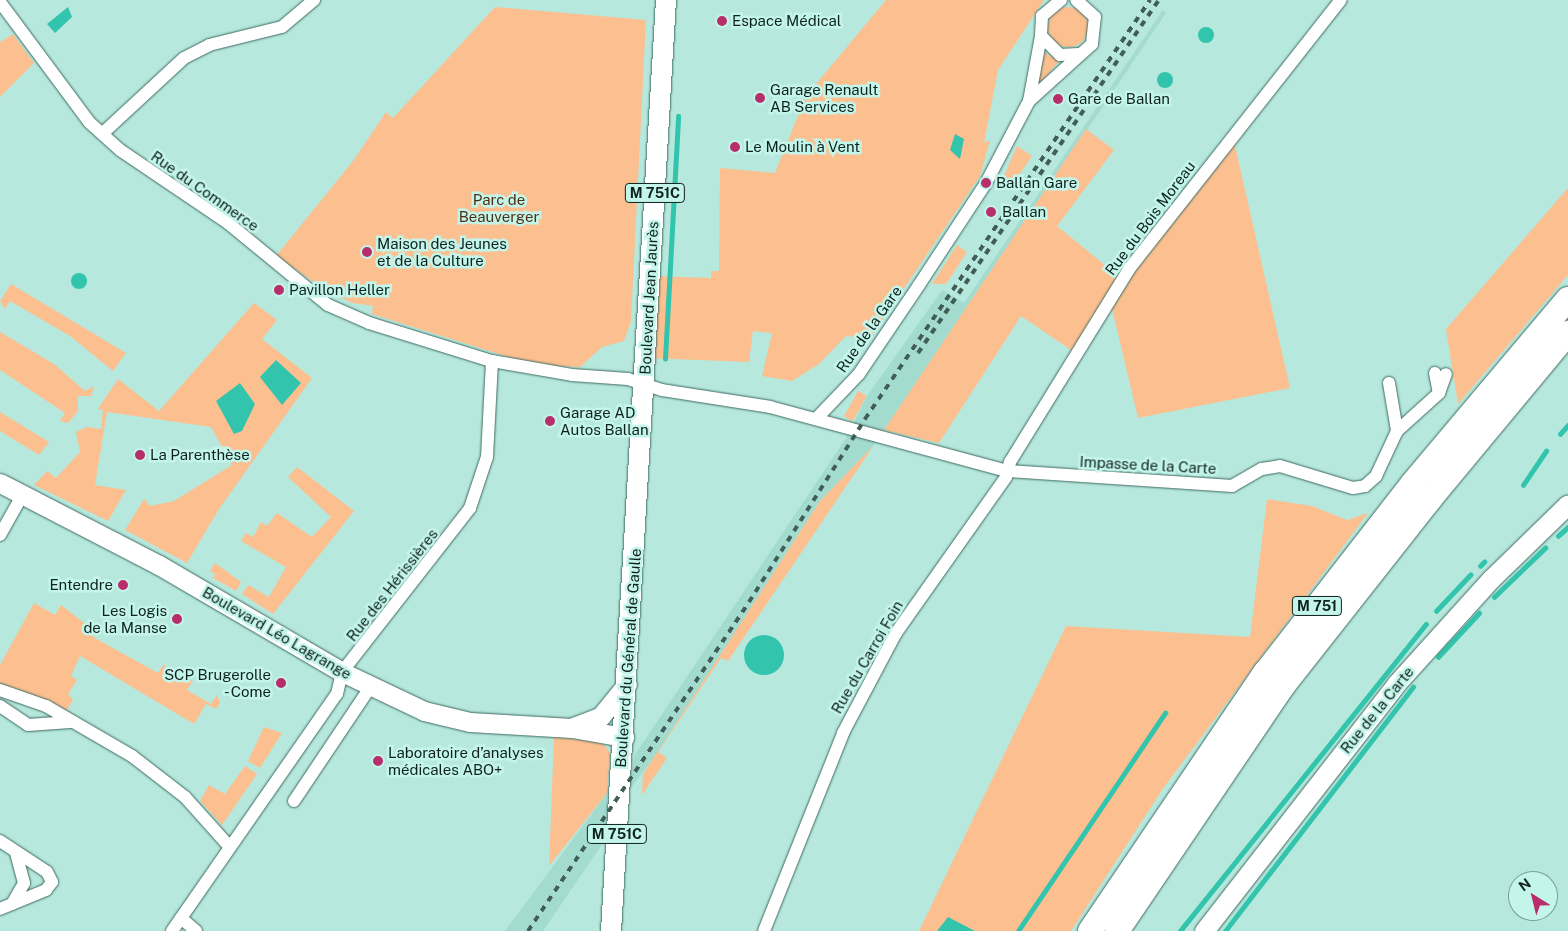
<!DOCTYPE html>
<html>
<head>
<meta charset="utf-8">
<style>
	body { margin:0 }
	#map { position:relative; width:1568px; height:931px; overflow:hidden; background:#b7e8dd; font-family:"Public Sans",sans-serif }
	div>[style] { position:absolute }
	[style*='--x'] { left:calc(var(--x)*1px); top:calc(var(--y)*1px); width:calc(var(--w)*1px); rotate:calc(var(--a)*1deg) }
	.built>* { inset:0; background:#a3dbcf }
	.green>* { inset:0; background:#fcc090; transform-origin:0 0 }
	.round { border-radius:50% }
	.water>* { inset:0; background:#32c4ac }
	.stream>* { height:4.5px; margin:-2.25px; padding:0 2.25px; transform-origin:2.25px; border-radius:2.25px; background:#32c4ac }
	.roads { filter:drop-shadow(0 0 1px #3d6a61) drop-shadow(0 0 1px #3d6a61) }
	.street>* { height:12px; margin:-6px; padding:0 6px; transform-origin:6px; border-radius:6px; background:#fff }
	.secondary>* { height:19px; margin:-9.5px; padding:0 9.5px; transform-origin:9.5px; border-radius:9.5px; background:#fff }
	.primary>* { height:20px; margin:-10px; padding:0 10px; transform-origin:10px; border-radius:10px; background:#fff }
	.highway>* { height:24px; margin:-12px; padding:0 12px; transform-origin:12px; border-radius:12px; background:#fff }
	.rail>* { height:4px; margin-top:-2px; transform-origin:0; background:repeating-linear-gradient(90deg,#415d57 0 6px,transparent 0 12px) }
	.dots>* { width:14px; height:14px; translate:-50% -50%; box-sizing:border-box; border:2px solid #c4f5ea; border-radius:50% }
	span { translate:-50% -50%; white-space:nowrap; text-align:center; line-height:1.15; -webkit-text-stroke:5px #c4f5ea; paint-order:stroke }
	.shield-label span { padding:1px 4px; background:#c4f5ea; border:1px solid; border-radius:4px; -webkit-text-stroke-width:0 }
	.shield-label { font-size:14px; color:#0f221e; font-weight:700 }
	.poi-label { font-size:15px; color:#0f221e }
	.left { translate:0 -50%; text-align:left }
	.right { translate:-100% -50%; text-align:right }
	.street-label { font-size:15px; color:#0f221e }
	.park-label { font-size:15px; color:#4f2f14 }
	.north { position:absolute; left:1508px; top:871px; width:50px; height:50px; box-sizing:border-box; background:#c4f5ea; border:1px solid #7ca198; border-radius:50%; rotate:324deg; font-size:14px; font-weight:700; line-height:20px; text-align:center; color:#0f221e }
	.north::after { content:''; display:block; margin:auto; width:18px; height:22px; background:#b82e6a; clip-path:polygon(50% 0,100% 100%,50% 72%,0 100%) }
</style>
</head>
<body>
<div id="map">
	<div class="built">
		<div style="clip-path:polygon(1163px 10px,1166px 13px,874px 445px,820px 501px,658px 752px,606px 821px,605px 840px,543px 931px,505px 931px,607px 793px,607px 806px,633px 771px,634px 756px,846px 438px,867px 396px,942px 290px,964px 303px)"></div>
	</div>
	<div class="green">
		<div style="clip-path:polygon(886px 0,1044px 0,998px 70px,984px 143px,990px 140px,980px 176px,867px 343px,847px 335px,819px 364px,792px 381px,762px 376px,772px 333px,753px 331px,749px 362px,646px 358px,650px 276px,711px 278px,711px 271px,719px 271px,720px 168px,775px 173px,806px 96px)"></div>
		<div style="clip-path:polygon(495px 7px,646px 20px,631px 321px,624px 341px,602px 347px,580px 367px,534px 365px,372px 314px,373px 306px,352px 303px,327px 291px,276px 256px,353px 161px,386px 112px,393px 118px)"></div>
		<div class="round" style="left:1048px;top:7px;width:40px;height:40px"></div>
		<div style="clip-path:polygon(13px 34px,34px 63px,0 97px,0 42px)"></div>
		<div style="clip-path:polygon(1042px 51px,1059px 61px,1037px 87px)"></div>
		<div style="clip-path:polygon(1086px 129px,1114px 150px,1057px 226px,1122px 279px,1233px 137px,1290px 388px,1138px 418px,1110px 300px,1077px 354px,1021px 316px,939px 443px,884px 430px)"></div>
		<div style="clip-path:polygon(1017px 146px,1032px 156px,1013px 184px,1003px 178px)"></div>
		<div style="clip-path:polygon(1568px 188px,1568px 275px,1458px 404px,1446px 329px)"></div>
		<div style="clip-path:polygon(957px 245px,967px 252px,946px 284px,932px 284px)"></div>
		<div style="clip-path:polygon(11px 284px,126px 353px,113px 371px,70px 336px,10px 301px,5px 309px,0 301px)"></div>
		<div style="clip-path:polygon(254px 303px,277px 320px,262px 339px,312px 378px,219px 509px,187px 563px,125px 530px,144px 499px,150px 506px,174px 501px,232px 465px,211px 427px,107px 412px,95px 485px,126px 490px,108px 521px,34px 485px,47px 471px,56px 478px,80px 452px,76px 432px,87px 427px,101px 429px,103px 410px,98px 409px,118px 379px,159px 411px)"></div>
		<div style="clip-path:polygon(0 332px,54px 364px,85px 391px,94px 386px,91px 396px,78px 396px,78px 411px,68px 423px,60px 421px,65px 413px,0 370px)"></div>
		<div style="left:858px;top:391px;width:10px;height:29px;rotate:29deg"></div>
		<div style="clip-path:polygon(0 412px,49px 442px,39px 455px,0 431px)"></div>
		<div style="clip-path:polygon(874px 445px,728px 661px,721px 658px,658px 752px,667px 758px,642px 795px,643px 774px,820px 501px)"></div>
		<div style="clip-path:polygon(297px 467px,354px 511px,273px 614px,242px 594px,248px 585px,269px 597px,286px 567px,241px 541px,246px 533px,253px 537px,261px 522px,267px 526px,277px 513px,312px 537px,331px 517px,288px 477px)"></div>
		<div style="clip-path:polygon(1267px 499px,1312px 506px,1347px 520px,1368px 513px,1162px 790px,1071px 931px,919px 931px,1066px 626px,1250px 637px)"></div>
		<div style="clip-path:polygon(215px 563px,241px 582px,236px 591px,213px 578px,215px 574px,210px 571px)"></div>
		<div style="clip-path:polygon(34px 603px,55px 615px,61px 605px,92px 629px,98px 626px,93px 637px,158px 673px,164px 664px,168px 673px,185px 682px,193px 680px,187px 690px,211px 704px,217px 695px,220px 703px,216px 709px,206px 704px,194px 724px,80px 656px,71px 676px,77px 680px,68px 694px,73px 700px,67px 710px,0 684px,0 665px)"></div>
		<div style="clip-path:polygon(264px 727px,282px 733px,260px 768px,248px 761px)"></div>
		<div style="clip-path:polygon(554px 737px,602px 742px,610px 753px,607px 793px,549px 866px)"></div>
		<div style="clip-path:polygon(245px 766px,257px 774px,222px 825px,200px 801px,209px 785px,225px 794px)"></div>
	</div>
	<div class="water">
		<div style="clip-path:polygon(68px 7px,72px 17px,55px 33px,47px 24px)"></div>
		<div class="round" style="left:1198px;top:27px;width:16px;height:16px"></div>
		<div class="round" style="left:1157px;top:72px;width:16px;height:16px"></div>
		<div style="clip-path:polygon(955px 134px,964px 139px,960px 159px,950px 150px)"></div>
		<div class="round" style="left:71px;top:273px;width:16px;height:16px"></div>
		<div style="clip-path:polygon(276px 360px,301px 383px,282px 405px,260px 377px)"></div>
		<div style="clip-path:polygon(240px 383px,255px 404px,242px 431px,234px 434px,216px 401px)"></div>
		<div class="round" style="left:744px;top:635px;width:40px;height:40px"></div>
		<div style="clip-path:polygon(948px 917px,975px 931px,937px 931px)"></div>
	</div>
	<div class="stream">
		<div style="--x:665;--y:359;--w:243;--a:-86.9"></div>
		<div style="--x:1560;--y:434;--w:12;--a:-48"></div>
		<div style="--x:1523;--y:485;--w:41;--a:-55.9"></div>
		<div style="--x:1558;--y:536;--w:13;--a:-42"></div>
		<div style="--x:1480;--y:566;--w:6;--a:-45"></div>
		<div style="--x:1494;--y:597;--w:71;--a:-43.9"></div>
		<div style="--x:1436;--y:611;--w:50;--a:-46.6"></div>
		<div style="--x:1438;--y:657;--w:60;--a:-47"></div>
		<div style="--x:1018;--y:931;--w:263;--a:-56"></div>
		<div style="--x:1180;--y:931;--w:393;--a:-51.3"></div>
		<div style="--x:1225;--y:931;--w:308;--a:-52.4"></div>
	</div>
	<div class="roads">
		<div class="street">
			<div style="--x:1061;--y:0;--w:25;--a:140"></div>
			<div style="--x:1042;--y:16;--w:20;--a:93"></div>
			<div style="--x:1041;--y:36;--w:27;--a:45"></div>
			<div style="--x:1060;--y:55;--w:18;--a:-3"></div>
			<div style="--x:0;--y:2;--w:149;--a:53.4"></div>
			<div style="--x:89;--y:122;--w:42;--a:42.1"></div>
			<div style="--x:120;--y:150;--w:130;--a:34.1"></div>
			<div style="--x:228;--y:223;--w:129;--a:39.4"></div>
			<div style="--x:328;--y:305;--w:45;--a:23.7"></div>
			<div style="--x:369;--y:323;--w:129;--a:17.2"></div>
			<div style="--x:492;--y:361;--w:81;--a:9.9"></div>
			<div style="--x:572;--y:375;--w:56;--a:4.1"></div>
			<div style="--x:628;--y:379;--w:36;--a:18"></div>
			<div style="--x:662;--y:390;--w:109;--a:8.9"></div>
			<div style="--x:770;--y:407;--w:246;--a:15.1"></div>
			<div style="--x:1008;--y:471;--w:225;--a:3.8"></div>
			<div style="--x:1232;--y:486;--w:34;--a:-30"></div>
			<div style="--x:1262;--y:469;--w:18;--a:-9"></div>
			<div style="--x:1280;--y:466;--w:76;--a:16.8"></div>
			<div style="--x:1353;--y:488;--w:12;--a:-9"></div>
			<div style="--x:1365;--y:486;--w:15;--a:-42"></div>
			<div style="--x:1376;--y:476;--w:50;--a:-65"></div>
			<div style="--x:1397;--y:431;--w:57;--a:-42.1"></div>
			<div style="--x:1439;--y:393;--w:20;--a:-70"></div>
			<div style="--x:1029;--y:101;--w:66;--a:-79.5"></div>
			<div style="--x:103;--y:133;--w:110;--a:-42.8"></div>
			<div style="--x:184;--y:58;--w:28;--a:-27"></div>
			<div style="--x:209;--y:45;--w:75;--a:-13.9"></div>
			<div style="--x:282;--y:27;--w:42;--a:-40.2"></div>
			<div style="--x:1435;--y:373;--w:20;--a:79"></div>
			<div style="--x:1389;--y:383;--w:49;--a:80.5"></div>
			<div style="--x:816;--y:419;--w:62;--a:-46.3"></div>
			<div style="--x:859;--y:374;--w:107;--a:-56"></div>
			<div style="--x:919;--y:285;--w:122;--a:-56.7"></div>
			<div style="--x:986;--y:183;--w:93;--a:-62.3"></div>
			<div style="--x:1029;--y:101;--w:85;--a:-42.1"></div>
			<div style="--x:1092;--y:44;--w:27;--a:-84"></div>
			<div style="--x:1095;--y:17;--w:25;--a:-138"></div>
			<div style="--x:0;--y:535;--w:47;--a:-60.7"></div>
			<div style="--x:0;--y:690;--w:49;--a:19.2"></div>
			<div style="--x:46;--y:706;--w:99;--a:30.2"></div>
			<div style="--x:132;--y:756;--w:67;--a:37.7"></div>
			<div style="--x:185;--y:797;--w:66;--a:48.1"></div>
			<div style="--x:0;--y:706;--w:34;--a:34"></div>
			<div style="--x:28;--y:725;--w:42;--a:-4.1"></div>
			<div style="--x:294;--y:801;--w:138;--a:-56.2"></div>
			<div style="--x:0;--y:841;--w:56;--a:33.4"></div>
			<div style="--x:47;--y:872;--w:11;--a:63"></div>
			<div style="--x:52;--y:882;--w:10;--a:127"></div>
			<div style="--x:46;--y:890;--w:50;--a:157.6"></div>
			<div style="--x:12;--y:904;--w:24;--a:-60"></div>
			<div style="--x:24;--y:883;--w:30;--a:-105"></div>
			<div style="--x:181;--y:918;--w:20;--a:41"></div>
			<div style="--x:172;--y:931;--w:289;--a:-55.2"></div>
			<div style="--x:337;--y:694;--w:23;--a:-77"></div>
			<div style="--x:342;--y:672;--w:208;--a:-52"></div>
			<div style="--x:470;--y:508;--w:54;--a:-71.6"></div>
			<div style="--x:487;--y:457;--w:96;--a:-87"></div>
			<div style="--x:764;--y:931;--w:213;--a:-68.2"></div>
			<div style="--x:843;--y:733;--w:113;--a:-62.1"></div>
			<div style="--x:896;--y:633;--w:191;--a:-54.8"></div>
			<div style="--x:1006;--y:477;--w:16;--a:-75"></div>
			<div style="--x:1010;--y:462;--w:227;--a:-58.3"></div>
			<div style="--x:1129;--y:269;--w:342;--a:-51.8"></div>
		</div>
		<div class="secondary">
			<div style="--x:0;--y:483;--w:179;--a:27.3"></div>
			<div style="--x:159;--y:565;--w:212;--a:30.3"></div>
			<div style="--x:342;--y:672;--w:91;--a:25.4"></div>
			<div style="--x:424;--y:711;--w:47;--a:13.4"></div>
			<div style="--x:470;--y:722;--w:102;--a:3.4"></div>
			<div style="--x:572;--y:728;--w:53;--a:9.8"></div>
			<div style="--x:573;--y:727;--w:30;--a:-21"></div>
			<div style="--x:601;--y:716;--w:41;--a:-50.9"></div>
			<div style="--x:1204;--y:931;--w:313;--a:-52.1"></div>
			<div style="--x:1396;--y:684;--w:142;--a:-47.9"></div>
			<div style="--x:1491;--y:579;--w:107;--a:-44.2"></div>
		</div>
		<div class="primary">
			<div style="--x:611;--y:931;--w:933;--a:-86.62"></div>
		</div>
		<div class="highway">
			<div style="--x:1090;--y:931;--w:312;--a:-55.9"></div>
			<div style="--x:1265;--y:673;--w:239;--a:-52.1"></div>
			<div style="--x:1412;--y:484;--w:242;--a:-49.9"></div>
			<div style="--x:1117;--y:931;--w:296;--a:-55.9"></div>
			<div style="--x:1283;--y:686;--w:238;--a:-51.8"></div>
			<div style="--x:1430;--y:499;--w:216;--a:-50.3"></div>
		</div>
	</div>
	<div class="rail">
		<div style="--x:918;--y:353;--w:427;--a:-55.7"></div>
		<div style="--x:528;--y:931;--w:396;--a:-56.1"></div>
		<div style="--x:749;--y:602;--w:217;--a:-57.6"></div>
		<div style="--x:865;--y:419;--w:507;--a:-55.78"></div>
	</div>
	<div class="dots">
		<div style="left:722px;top:21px;background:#b82e6a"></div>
		<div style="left:760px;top:98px;background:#b82e6a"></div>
		<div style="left:1058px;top:99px;background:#b82e6a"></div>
		<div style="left:735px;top:147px;background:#b82e6a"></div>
		<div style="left:986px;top:183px;background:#b82e6a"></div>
		<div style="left:991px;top:212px;background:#b82e6a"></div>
		<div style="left:367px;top:252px;background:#b82e6a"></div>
		<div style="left:279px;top:290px;background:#b82e6a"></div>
		<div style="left:550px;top:421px;background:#b82e6a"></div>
		<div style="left:140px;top:455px;background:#b82e6a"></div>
		<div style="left:123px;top:585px;background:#b82e6a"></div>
		<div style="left:177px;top:619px;background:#b82e6a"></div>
		<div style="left:281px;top:683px;background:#b82e6a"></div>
		<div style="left:378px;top:761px;background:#b82e6a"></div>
	</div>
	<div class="shield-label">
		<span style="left:655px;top:193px">M 751C</span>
		<span style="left:1317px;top:606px">M 751</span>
		<span style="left:617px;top:834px">M 751C</span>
	</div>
	<div class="poi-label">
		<span class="left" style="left:732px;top:21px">Espace Médical</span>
		<span class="left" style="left:770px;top:98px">Garage Renault<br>AB Services</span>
		<span class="left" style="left:1068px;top:99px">Gare de Ballan</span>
		<span class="left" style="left:745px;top:147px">Le Moulin à Vent</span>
		<span class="left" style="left:996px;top:183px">Ballan Gare</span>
		<span class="left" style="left:1002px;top:212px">Ballan</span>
		<span class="left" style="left:377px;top:252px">Maison des Jeunes<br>et de la Culture</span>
		<span class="left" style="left:289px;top:290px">Pavillon Heller</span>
		<span class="left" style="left:560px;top:421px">Garage AD<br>Autos Ballan</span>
		<span class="left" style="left:150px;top:455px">La Parenthèse</span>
		<span class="right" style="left:113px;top:585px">Entendre</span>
		<span class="right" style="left:167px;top:619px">Les Logis<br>de la Manse</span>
		<span class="right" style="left:271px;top:683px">SCP Brugerolle<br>- Come</span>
		<span class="left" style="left:388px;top:761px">Laboratoire d’analyses<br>médicales ABO+</span>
	</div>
	<div class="street-label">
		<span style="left:205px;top:191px;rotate:35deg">Rue du Commerce</span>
		<span style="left:1150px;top:218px;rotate:-53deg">Rue du Bois Moreau</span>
		<span style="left:649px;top:298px;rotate:-87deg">Boulevard Jean Jaurès</span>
		<span style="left:869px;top:329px;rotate:-55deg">Rue de la Gare</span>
		<span style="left:1148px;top:465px;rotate:3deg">Impasse de la Carte</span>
		<span style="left:392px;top:585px;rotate:-52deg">Rue des Hérissières</span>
		<span style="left:277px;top:633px;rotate:30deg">Boulevard Léo Lagrange</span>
		<span style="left:867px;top:657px;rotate:-60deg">Rue du Carroi Foin</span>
		<span style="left:628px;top:658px;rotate:-86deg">Boulevard du Général de Gaulle</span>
		<span style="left:1377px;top:710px;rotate:-51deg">Rue de la Carte</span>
	</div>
	<div class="park-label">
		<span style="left:499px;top:208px">Parc de<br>Beauverger</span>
	</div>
	<div class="north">N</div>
</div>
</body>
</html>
